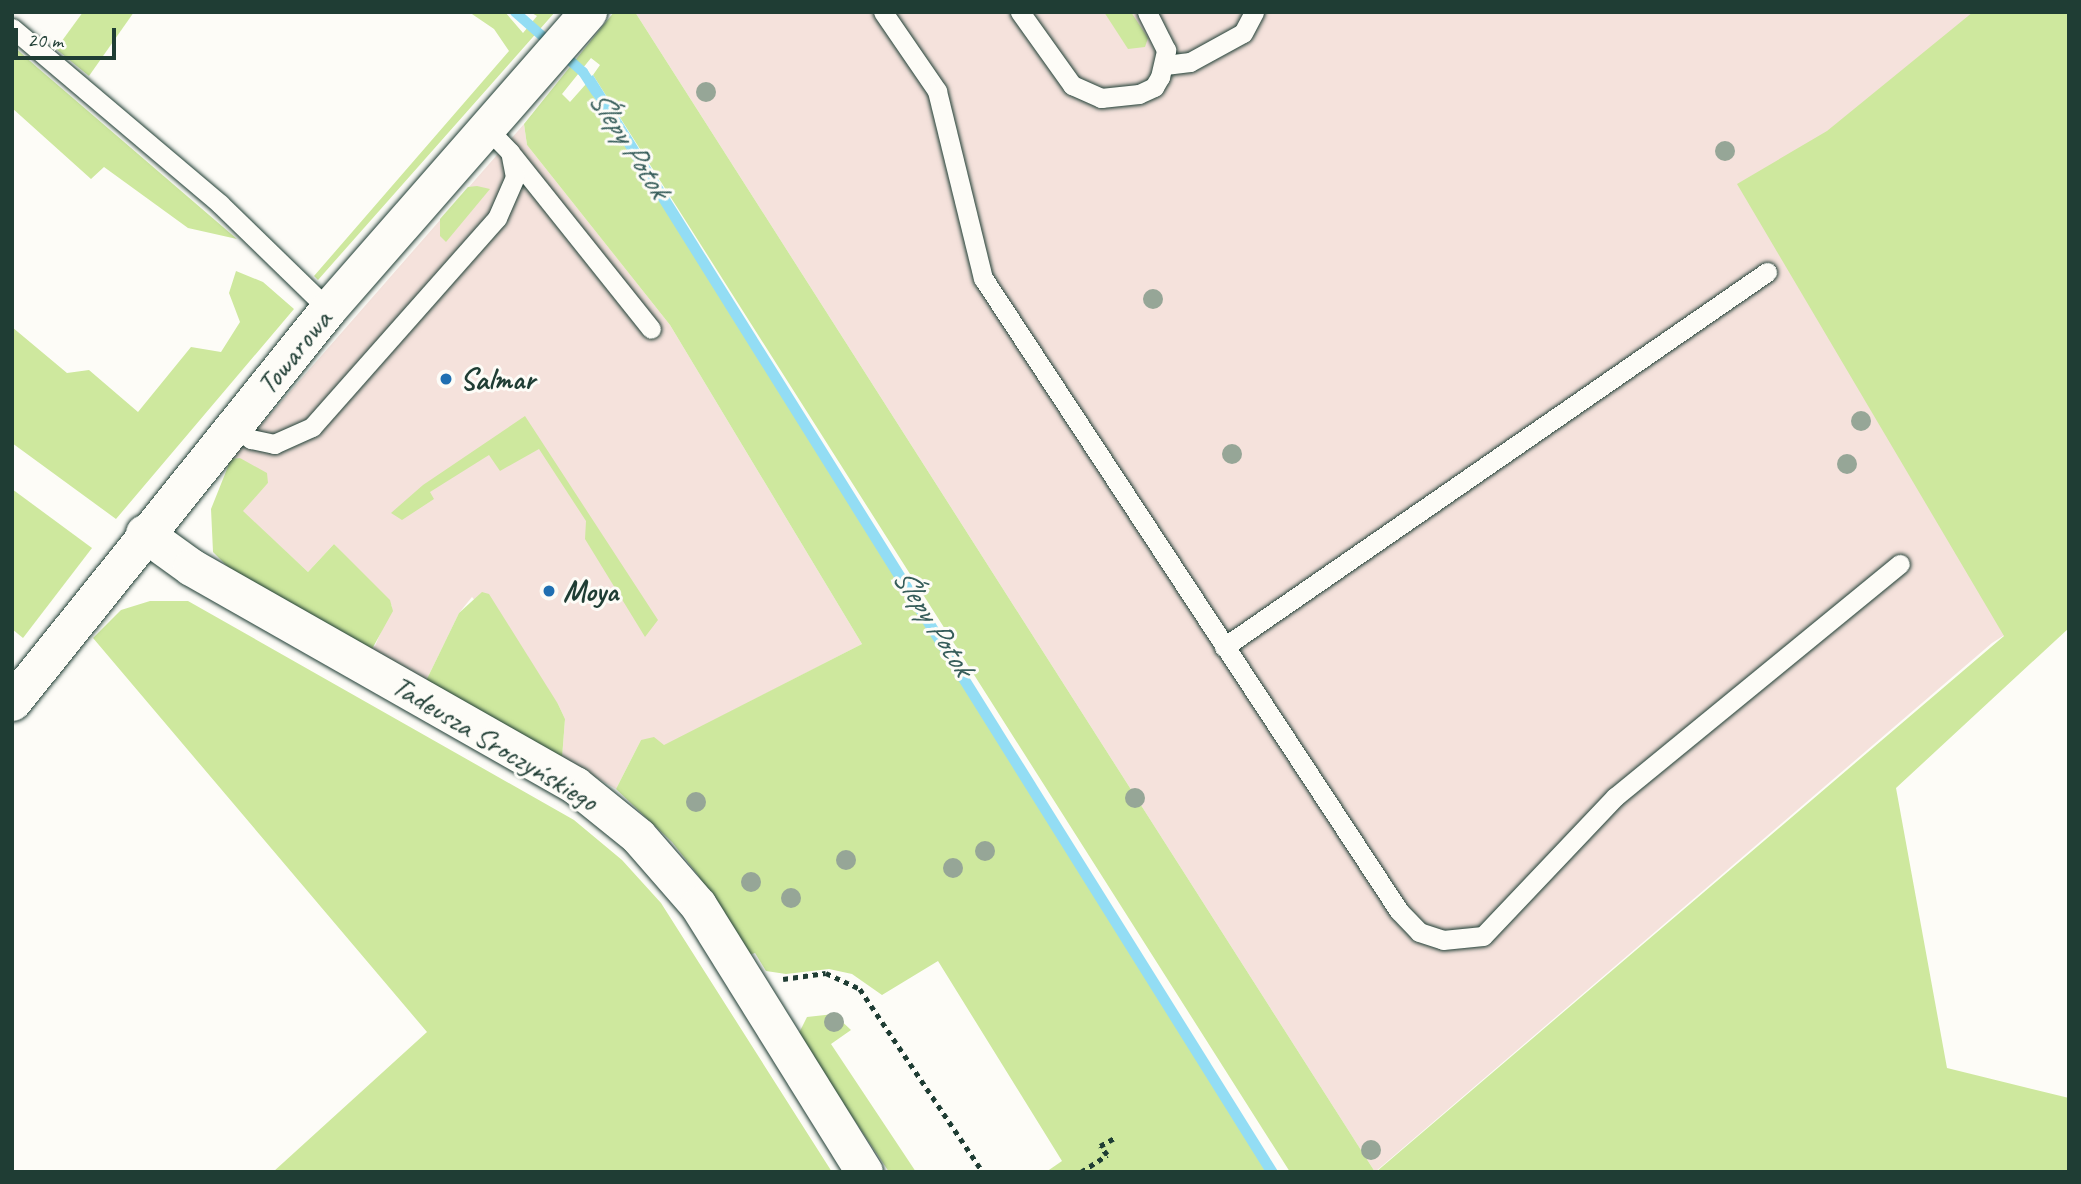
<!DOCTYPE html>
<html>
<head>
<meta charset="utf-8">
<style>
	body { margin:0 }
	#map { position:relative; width:2081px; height:1184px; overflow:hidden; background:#fdfcf7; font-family:Caveat,sans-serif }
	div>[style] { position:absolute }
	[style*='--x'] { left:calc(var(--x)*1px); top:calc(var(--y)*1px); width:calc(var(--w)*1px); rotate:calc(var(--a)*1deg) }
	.built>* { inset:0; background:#f5e2dc }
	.green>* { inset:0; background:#cee89e }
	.water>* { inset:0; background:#93ddf4; transform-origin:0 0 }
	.stream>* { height:10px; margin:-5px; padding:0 5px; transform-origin:5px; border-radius:5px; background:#93ddf4 }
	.path>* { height:4.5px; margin-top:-2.25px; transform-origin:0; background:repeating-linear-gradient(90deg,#1f3d34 0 5px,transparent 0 10px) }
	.roads { filter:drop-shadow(0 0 2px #1f3d34) drop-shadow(0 0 2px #1f3d34) }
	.service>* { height:19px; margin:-9.5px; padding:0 9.5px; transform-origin:9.5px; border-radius:9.5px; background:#fdfcf7 }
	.minor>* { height:37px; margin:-18.5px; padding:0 18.5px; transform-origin:18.5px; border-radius:18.5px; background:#fdfcf7 }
	.trees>* { width:20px; height:20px; margin:-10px; border-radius:50%; background:#96a697 }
	.dots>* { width:19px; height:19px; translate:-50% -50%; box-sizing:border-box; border:4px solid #fdfcf7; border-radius:50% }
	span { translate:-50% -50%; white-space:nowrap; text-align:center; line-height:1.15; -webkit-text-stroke:6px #fdfcf7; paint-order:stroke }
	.street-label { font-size:30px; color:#1f3d34 }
	.poi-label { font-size:30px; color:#1f3d34; font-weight:700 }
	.left { translate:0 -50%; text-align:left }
	.water-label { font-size:32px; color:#365d5a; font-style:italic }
	.frame { position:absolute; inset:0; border:14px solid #1f3d34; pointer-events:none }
	.scale { position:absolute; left:14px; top:28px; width:102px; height:32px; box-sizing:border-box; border:4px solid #1f3d34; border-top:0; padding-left:9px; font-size:21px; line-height:24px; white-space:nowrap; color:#1f3d34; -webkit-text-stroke:5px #fdfcf7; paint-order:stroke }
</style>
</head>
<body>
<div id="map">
	<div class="built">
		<div style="clip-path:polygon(635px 12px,2069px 12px,2069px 594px,1992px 643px,1375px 1172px)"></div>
		<div style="clip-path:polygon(524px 124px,527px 145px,670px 325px,862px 644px,664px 746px,641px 740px,616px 789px,562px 758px,565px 719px,558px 704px,472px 597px,459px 613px,425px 683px,367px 649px,375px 646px,392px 606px,334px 544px,308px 572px,242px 511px,268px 483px,240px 458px,231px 459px)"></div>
	</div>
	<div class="green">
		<div style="clip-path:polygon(83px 12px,134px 12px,89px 76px,56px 49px)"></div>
		<div style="clip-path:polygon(469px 12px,505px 12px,523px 33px,537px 16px,530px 12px,555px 12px,318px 280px,314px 276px,509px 51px,494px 29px)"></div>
		<div style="clip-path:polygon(614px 12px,635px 12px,1375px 1172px,1290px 1172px,593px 75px,600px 65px,591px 58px,562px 94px,570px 102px,586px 84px,1277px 1172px,1046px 1172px,1062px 1161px,938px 961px,882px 995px,852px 974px,829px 969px,786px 974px,766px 971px,755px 953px,746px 956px,698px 875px,672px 842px,616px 789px,641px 740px,654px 737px,664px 745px,862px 644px,670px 325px,527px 145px,524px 124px)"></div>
		<div style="clip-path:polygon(1104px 12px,1131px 12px,1148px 38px,1145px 47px,1128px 49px)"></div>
		<div style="clip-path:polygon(1973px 12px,2069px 12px,2069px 628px,1896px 788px,1947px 1068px,2069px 1098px,2069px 1172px,1376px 1172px,2004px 636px,1737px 184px,1827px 131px)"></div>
		<div style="clip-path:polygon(12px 45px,38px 68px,237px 239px,188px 228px,104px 167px,91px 179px,12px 108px)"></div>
		<div style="clip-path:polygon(477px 186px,490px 189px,446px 242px,440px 236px,440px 219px,468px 187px)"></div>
		<div style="clip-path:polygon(236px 271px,263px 282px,294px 309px,116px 519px,12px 443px,12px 327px,67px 373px,89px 370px,138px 412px,191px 347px,221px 352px,240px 322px,229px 293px)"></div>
		<div style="clip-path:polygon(525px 416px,658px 620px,645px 637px,585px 539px,586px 521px,539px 449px,500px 471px,489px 455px,430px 492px,434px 499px,402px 520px,391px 513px,423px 485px)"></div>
		<div style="clip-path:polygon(240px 458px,267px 473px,268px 483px,243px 511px,308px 572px,334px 544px,390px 600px,393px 611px,372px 649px,232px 571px,213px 552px,211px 509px,231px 459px)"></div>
		<div style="clip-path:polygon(12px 489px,92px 548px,23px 638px,12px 629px)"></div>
		<div style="clip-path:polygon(482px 592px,489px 594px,558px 704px,565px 719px,562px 758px,425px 683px,459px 613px)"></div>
		<div style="clip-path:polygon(150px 601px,188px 601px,574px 820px,622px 860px,661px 903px,832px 1172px,273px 1172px,427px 1032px,93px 638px,121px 610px)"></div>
		<div style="clip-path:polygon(834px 1014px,851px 1030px,831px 1044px,916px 1172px,889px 1172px,798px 1035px,807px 1017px)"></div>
	</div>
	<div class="water">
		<div style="left:593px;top:75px;width:1300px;height:11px;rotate:58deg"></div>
	</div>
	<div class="stream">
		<div style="--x:515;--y:12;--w:91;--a:41.4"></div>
		<div style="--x:583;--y:72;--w:24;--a:57"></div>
	</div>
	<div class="path">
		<div style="--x:783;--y:979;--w:43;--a:-7.9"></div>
		<div style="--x:826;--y:973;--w:38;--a:25"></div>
		<div style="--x:860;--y:989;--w:220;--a:56.1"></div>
		<div style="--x:1081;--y:1172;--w:31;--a:-33"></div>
		<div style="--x:1107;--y:1155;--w:11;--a:-128"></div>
		<div style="--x:1100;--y:1146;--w:18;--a:-29"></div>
	</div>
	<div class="roads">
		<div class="service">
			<div style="--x:883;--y:12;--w:96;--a:55.6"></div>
			<div style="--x:937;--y:91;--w:193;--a:76.2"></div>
			<div style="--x:983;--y:278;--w:757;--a:56.69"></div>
			<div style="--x:1399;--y:911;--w:29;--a:46"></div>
			<div style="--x:1419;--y:932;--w:25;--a:18"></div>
			<div style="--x:1443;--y:940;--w:40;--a:-5.7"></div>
			<div style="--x:1483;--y:936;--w:192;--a:-46.5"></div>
			<div style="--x:1615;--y:797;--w:368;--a:-39.3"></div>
			<div style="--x:1020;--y:12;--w:90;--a:54.5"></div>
			<div style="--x:1072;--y:85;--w:32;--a:24"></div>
			<div style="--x:1101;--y:98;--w:38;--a:-6"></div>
			<div style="--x:1139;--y:94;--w:17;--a:-25"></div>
			<div style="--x:1154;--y:87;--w:12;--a:-59"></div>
			<div style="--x:1160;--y:77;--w:28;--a:-77"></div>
			<div style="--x:1166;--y:50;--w:42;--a:-116.6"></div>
			<div style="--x:12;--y:28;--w:272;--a:40.2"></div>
			<div style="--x:220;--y:204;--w:151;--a:44.2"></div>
			<div style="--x:1165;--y:65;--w:25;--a:-7"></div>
			<div style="--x:1190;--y:62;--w:60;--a:-28.7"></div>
			<div style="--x:1243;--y:33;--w:24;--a:-62"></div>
			<div style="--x:513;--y:156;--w:221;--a:51.4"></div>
			<div style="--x:233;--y:425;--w:23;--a:38"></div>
			<div style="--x:251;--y:439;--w:24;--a:12"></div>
			<div style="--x:274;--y:444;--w:42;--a:-24.1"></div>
			<div style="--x:312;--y:427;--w:279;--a:-48.5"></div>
			<div style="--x:497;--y:218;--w:45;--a:-66.3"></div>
			<div style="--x:515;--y:177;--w:25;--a:-101"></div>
			<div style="--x:510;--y:152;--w:32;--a:-134"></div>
			<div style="--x:1224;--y:647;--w:660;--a:-34.63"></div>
		</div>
		<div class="minor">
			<div style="--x:144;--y:533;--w:58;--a:35.9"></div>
			<div style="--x:191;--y:567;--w:442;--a:29.6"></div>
			<div style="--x:575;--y:785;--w:81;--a:39"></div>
			<div style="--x:638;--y:836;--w:91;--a:49"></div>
			<div style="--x:698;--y:905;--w:314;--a:58.1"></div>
			<div style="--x:12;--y:702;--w:504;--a:-51.2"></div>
			<div style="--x:328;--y:309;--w:395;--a:-48.8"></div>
		</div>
	</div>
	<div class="trees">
		<div style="left:706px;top:92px"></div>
		<div style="left:1725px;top:151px"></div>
		<div style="left:1153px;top:299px"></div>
		<div style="left:1861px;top:421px"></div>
		<div style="left:1232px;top:454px"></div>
		<div style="left:1847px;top:464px"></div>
		<div style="left:1135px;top:798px"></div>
		<div style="left:696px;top:802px"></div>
		<div style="left:985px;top:851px"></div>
		<div style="left:846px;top:860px"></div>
		<div style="left:953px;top:868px"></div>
		<div style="left:751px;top:882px"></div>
		<div style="left:791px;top:898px"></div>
		<div style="left:834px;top:1022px"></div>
		<div style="left:1371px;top:1150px"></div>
	</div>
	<div class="dots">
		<div style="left:446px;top:379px;background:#1f6fb2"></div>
		<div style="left:549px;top:591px;background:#1f6fb2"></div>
	</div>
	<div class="street-label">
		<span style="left:294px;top:352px;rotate:-51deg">Towarowa</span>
		<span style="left:495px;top:743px;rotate:31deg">Tadeusza Sroczyńskiego</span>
	</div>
	<div class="poi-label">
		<span class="left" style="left:460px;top:379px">Salmar</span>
		<span class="left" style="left:563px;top:591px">Moya</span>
	</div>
	<div class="water-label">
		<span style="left:629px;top:144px;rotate:57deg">Ślepy Potok</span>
		<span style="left:933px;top:622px;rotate:57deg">Ślepy Potok</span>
	</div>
	<div class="frame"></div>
	<div class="scale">20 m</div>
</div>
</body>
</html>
